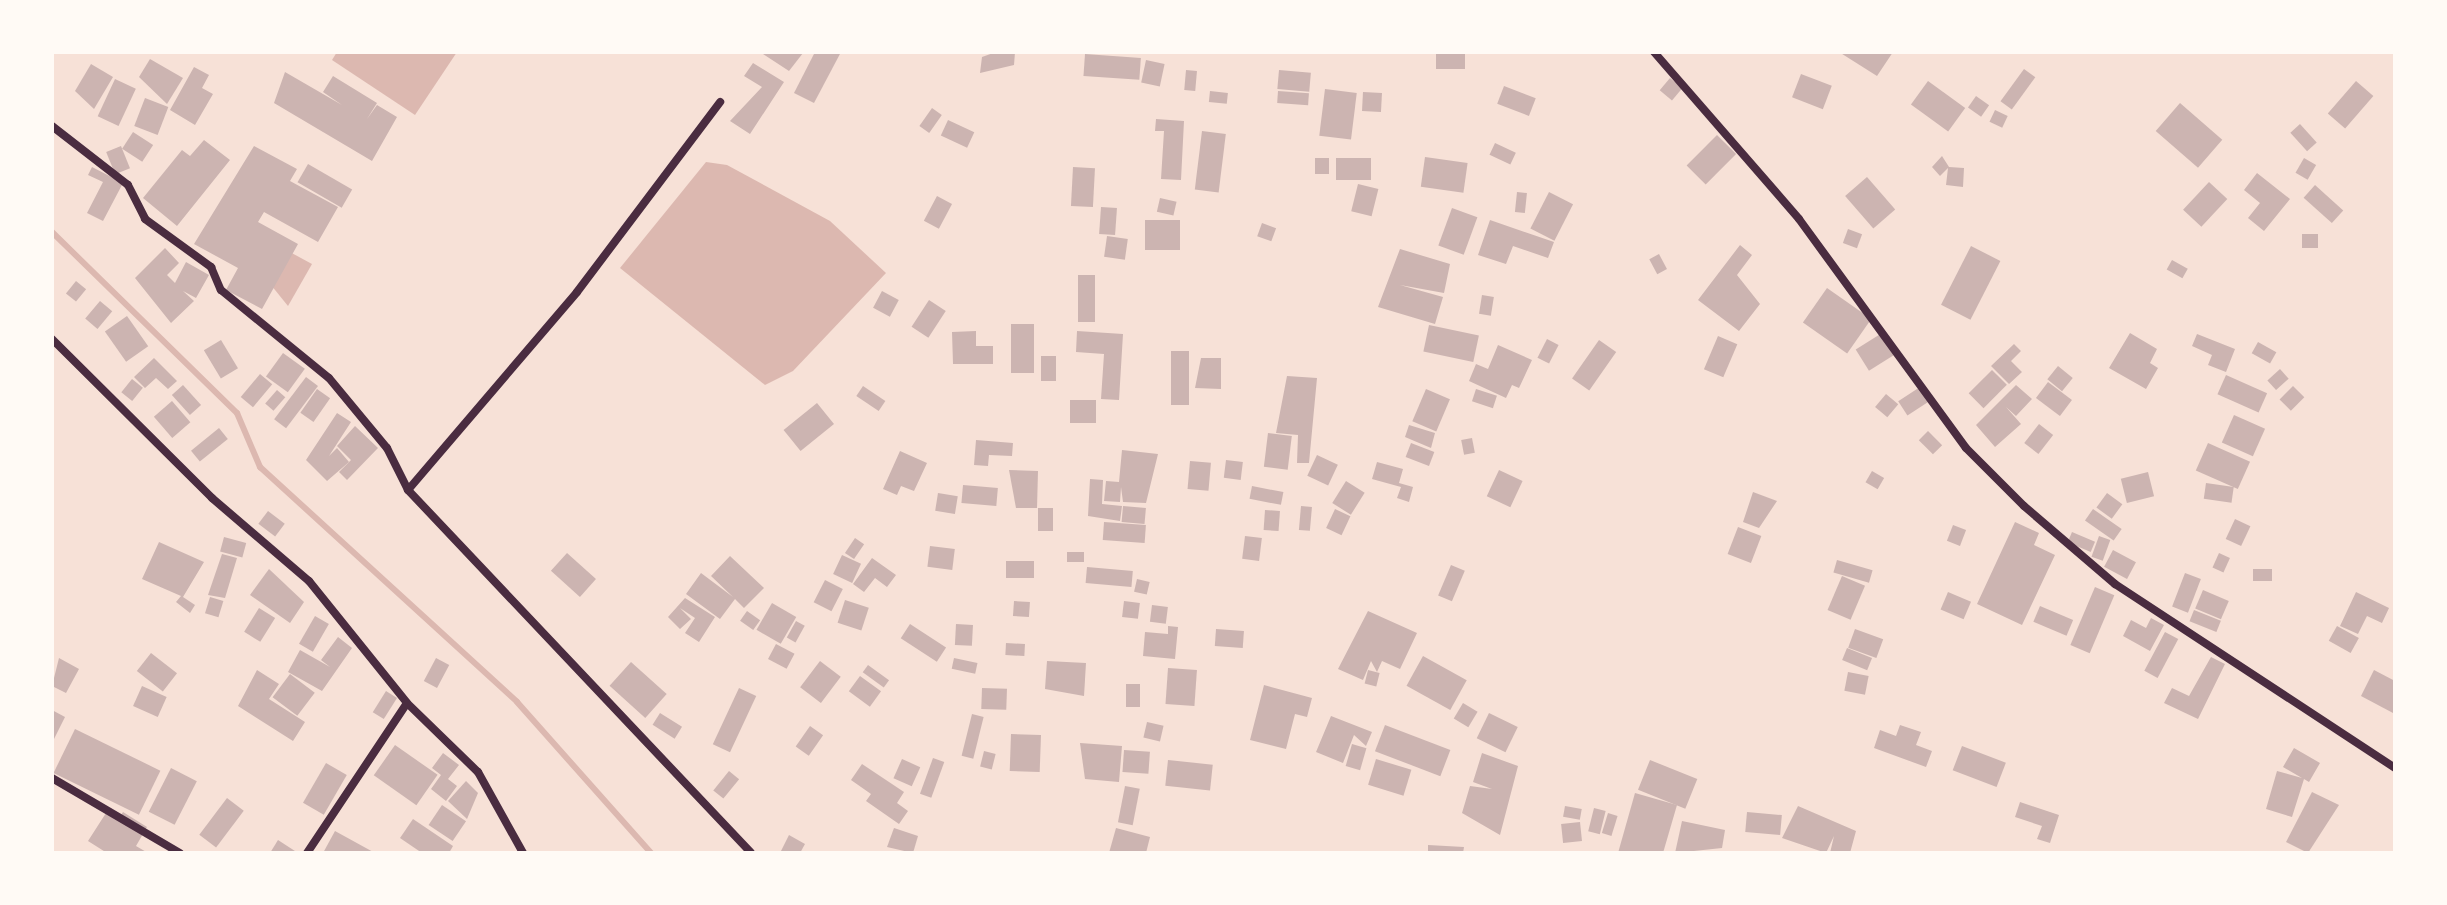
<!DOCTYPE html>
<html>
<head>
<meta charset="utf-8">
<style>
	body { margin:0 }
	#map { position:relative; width:2447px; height:905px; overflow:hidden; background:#f7e1d7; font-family:Lora,serif }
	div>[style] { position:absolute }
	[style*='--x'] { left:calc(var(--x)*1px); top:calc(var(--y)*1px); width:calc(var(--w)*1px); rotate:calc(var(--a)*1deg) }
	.water>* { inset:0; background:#dcb8b0 }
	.stream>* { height:6px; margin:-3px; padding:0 3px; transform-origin:3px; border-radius:3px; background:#dcb8b0 }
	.building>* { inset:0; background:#ccb4b1; transform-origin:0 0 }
	.minor>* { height:8px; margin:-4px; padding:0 4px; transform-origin:4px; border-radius:4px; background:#4a2c40 }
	span { translate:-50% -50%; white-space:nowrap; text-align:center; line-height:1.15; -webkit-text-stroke:7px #fffaf5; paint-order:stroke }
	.frame { position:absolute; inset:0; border:54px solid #fffaf5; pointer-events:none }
</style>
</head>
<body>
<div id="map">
	<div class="water">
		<div style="clip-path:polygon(337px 52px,457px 52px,415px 115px,332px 60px)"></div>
		<div style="clip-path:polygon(706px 162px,727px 165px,830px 221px,886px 273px,793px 371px,765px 385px,620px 268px)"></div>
		<div style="clip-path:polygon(288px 251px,312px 264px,288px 306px,271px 285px)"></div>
	</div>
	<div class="stream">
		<div style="--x:52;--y:232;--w:259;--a:44.4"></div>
		<div style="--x:237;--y:413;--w:59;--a:66.9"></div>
		<div style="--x:260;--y:467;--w:348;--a:42.4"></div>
		<div style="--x:517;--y:702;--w:202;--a:48.4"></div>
	</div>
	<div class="building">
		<div style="clip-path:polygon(788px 52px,803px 53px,789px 71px,763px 54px)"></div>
		<div style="clip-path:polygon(815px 52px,841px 52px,814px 103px,794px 93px)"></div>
		<div style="clip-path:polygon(996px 52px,1015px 52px,1014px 65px,980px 73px,982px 57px)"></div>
		<div style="left:1436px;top:52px;width:29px;height:17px"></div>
		<div style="clip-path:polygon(1839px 52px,1893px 52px,1877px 76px)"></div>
		<div style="left:1085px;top:54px;width:56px;height:22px;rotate:4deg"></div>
		<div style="clip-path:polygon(150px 59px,183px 78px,167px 104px,139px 77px)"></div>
		<div style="left:1146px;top:60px;width:19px;height:23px;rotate:12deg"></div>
		<div style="clip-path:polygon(753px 63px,784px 82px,750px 134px,730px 121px,762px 87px,744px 76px)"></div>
		<div style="clip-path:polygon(91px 64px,113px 77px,94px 109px,75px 91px)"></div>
		<div style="clip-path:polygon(194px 67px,209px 75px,202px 88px,213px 94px,195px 125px,170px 110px)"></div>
		<div style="left:2024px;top:69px;width:14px;height:40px;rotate:36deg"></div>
		<div style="left:1186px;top:70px;width:11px;height:20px;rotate:5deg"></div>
		<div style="left:1279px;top:70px;width:32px;height:19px;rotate:5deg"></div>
		<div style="clip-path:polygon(285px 72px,342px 105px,323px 92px,333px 76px,377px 103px,367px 119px,377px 105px,397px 117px,372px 161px,274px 103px)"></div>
		<div style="left:1801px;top:74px;width:33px;height:25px;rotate:21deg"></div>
		<div style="left:1670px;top:78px;width:16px;height:16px;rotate:40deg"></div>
		<div style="left:115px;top:79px;width:23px;height:41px;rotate:25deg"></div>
		<div style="left:1928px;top:81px;width:46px;height:29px;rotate:36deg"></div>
		<div style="left:2356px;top:81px;width:23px;height:43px;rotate:41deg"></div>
		<div style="left:1504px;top:86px;width:34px;height:19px;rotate:21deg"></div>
		<div style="left:1325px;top:89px;width:32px;height:47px;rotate:7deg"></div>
		<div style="left:1210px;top:91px;width:18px;height:11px;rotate:6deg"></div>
		<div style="left:1278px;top:91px;width:31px;height:12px;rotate:4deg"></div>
		<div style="left:1363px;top:92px;width:19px;height:19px;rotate:3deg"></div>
		<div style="left:1976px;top:96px;width:16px;height:14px;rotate:35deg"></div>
		<div style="left:145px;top:98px;width:25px;height:30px;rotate:21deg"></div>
		<div style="left:2180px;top:103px;width:56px;height:37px;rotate:41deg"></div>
		<div style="left:932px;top:108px;width:12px;height:22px;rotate:35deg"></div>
		<div style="left:1995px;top:110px;width:14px;height:13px;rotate:25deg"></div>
		<div style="clip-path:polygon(1156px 119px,1184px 121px,1181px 180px,1161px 179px,1164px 131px,1155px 131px)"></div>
		<div style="left:948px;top:120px;width:29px;height:17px;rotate:25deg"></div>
		<div style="left:2300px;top:124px;width:25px;height:13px;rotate:48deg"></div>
		<div style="left:1202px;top:131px;width:24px;height:59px;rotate:7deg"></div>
		<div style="left:133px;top:132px;width:24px;height:20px;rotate:33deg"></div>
		<div style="left:1717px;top:135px;width:27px;height:43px;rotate:45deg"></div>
		<div style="clip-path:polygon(204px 140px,230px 160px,177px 226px,143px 198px,182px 150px,190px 156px)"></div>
		<div style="left:1495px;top:143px;width:23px;height:13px;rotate:25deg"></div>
		<div style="left:121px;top:146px;width:24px;height:16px;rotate:68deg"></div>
		<div style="clip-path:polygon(254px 146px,297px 169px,290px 181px,338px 207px,318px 242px,264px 212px,258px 222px,298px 244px,262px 309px,226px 290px,238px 268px,194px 244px)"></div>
		<div style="clip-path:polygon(1942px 156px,1949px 167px,1964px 168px,1963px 187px,1946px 185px,1948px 168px,1940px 176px,1932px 167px)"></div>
		<div style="left:1425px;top:157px;width:43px;height:30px;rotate:8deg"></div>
		<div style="left:1315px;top:158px;width:14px;height:16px"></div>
		<div style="left:1336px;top:158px;width:35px;height:22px"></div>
		<div style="left:2304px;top:158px;width:14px;height:17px;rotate:30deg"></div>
		<div style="left:308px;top:164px;width:51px;height:21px;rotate:30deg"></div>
		<div style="clip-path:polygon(92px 167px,123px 183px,103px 221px,87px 213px,103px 182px,88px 175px)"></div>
		<div style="left:1073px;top:167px;width:22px;height:39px;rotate:3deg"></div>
		<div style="clip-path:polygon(2257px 173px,2290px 199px,2264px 231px,2248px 218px,2260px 203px,2244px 190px)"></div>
		<div style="left:1867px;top:177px;width:43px;height:29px;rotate:49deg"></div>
		<div style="left:2209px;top:182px;width:25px;height:38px;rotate:43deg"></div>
		<div style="left:1358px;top:184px;width:21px;height:28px;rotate:14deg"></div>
		<div style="left:2315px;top:185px;width:38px;height:17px;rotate:42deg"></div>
		<div style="left:1517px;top:192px;width:10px;height:20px;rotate:6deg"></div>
		<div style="left:1549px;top:192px;width:27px;height:41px;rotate:27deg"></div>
		<div style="left:937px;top:196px;width:17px;height:28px;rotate:28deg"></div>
		<div style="left:1160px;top:198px;width:17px;height:14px;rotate:13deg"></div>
		<div style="left:1101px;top:207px;width:16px;height:27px;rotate:4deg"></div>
		<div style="left:1452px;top:208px;width:27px;height:40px;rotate:20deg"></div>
		<div style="left:1145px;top:220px;width:35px;height:30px"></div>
		<div style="clip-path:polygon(1490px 220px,1554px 242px,1548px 258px,1513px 246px,1506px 264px,1478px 255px)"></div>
		<div style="left:1262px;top:223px;width:15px;height:14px;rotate:20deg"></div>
		<div style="left:1848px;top:229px;width:15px;height:15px;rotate:20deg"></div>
		<div style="left:2302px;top:234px;width:16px;height:14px"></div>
		<div style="left:1107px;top:236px;width:21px;height:21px;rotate:8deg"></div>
		<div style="clip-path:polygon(1740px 245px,1752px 255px,1737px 275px,1760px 304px,1739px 331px,1698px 300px)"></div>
		<div style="left:1971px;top:246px;width:33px;height:66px;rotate:27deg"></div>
		<div style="clip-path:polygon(165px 248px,179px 263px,167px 275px,175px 283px,186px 262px,209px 275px,196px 298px,183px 291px,194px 301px,171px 323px,135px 278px)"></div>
		<div style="clip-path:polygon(1400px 249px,1450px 264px,1444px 293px,1400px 285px,1443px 297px,1435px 324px,1378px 307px)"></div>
		<div style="left:1659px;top:254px;width:17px;height:11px;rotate:62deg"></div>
		<div style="left:2172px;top:260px;width:18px;height:11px;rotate:29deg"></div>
		<div style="left:1078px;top:275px;width:17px;height:47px"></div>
		<div style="left:76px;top:281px;width:13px;height:16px;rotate:39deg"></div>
		<div style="left:1827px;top:288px;width:54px;height:42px;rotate:35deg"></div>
		<div style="left:882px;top:291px;width:19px;height:19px;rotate:28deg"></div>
		<div style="left:1482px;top:295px;width:12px;height:19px;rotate:9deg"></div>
		<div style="left:929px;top:300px;width:20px;height:32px;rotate:33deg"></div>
		<div style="left:100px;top:301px;width:16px;height:23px;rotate:40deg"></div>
		<div style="left:127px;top:316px;width:37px;height:27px;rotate:55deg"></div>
		<div style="left:1011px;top:324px;width:23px;height:49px"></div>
		<div style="left:1429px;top:325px;width:51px;height:27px;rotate:12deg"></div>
		<div style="clip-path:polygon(976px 331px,976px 346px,993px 346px,993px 364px,953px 364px,952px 332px)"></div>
		<div style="clip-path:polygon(1077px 331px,1123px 334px,1119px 400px,1101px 399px,1104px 354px,1076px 352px)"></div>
		<div style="left:1882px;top:333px;width:25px;height:31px;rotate:58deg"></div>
		<div style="clip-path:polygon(2130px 333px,2157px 349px,2150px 363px,2158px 368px,2146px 389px,2109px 368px)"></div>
		<div style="clip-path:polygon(2197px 334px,2235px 349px,2226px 372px,2208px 365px,2212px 355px,2192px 346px)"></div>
		<div style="left:1718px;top:336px;width:21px;height:36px;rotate:23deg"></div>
		<div style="left:1547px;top:339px;width:13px;height:21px;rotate:27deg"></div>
		<div style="left:221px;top:340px;width:33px;height:20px;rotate:59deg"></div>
		<div style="left:1599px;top:340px;width:21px;height:47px;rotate:35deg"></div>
		<div style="left:2258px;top:342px;width:21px;height:13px;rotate:29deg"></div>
		<div style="clip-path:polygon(2014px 344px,2021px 351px,2011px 361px,2022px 372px,2009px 384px,1991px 366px)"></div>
		<div style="clip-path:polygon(1498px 345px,1532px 360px,1519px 388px,1512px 385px,1506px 398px,1469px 381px,1476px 364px,1488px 369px)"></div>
		<div style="left:1171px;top:351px;width:18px;height:54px"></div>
		<div style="left:283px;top:353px;width:27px;height:29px;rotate:36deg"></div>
		<div style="left:1041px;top:356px;width:15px;height:25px"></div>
		<div style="clip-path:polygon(154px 358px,177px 381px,168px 389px,156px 378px,145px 388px,134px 377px)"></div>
		<div style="clip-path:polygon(1201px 358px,1221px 358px,1221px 389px,1195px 388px)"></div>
		<div style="left:2058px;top:366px;width:19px;height:17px;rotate:39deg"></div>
		<div style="left:2280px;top:369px;width:13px;height:17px;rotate:48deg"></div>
		<div style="left:1992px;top:370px;width:21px;height:33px;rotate:45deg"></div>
		<div style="left:260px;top:374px;width:16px;height:30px;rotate:40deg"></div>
		<div style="left:2226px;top:375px;width:45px;height:21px;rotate:24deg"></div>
		<div style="clip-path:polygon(1287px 376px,1317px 378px,1309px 463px,1297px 463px,1298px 435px,1276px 433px)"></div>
		<div style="left:306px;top:377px;width:15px;height:53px;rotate:37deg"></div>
		<div style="left:132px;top:379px;width:14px;height:17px;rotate:39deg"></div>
		<div style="left:2048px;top:382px;width:30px;height:20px;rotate:37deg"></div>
		<div style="left:183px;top:385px;width:27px;height:15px;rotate:48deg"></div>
		<div style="clip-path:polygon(2016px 385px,2032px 399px,2016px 416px,2006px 407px,2021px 424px,1995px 447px,1976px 425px)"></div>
		<div style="left:863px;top:386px;width:27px;height:12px;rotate:34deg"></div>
		<div style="left:2293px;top:386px;width:16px;height:19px;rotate:45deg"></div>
		<div style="left:1920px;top:387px;width:17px;height:26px;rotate:57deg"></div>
		<div style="left:317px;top:389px;width:16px;height:29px;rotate:35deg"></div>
		<div style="left:1426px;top:389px;width:26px;height:35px;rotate:23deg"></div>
		<div style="left:1476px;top:389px;width:22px;height:13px;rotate:18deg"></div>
		<div style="left:277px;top:390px;width:11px;height:18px;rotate:41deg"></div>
		<div style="left:1886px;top:394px;width:16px;height:17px;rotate:40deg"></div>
		<div style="left:1070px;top:400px;width:26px;height:23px"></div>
		<div style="left:172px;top:401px;width:28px;height:24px;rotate:49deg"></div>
		<div style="left:817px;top:403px;width:27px;height:43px;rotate:51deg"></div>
		<div style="clip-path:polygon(337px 413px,351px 422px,329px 456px,337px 448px,349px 462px,327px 481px,306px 460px)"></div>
		<div style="left:2234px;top:415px;width:34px;height:30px;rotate:24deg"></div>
		<div style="left:2039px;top:424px;width:18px;height:24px;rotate:38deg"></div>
		<div style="clip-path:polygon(1409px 425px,1435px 433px,1431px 448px,1405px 437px)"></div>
		<div style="clip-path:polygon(355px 426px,378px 448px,347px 480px,339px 472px,351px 460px,337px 446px)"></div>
		<div style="left:219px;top:428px;width:14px;height:36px;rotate:51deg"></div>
		<div style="left:1928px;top:431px;width:20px;height:13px;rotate:45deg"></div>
		<div style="left:1268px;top:433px;width:24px;height:34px;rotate:7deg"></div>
		<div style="left:1472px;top:438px;width:15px;height:11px;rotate:79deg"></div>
		<div style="clip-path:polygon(976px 440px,1013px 443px,1012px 456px,989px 455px,988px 466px,974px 465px)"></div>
		<div style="left:1411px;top:443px;width:25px;height:15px;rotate:21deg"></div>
		<div style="left:2208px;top:443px;width:46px;height:30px;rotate:24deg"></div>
		<div style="clip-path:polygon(1122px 450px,1158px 454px,1146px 503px,1123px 502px,1121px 487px,1120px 502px,1104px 501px,1106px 481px,1119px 482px)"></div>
		<div style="clip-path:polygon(900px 451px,927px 463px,914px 491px,901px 486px,897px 495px,883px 489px)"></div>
		<div style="left:1317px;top:455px;width:23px;height:23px;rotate:25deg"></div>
		<div style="left:1226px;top:460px;width:17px;height:18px;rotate:7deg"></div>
		<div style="left:1190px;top:461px;width:21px;height:28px;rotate:5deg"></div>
		<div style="clip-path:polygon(1377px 462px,1403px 469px,1399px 483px,1413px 487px,1409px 502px,1397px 498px,1401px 487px,1372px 479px)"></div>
		<div style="clip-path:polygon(1009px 470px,1038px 471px,1037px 508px,1016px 508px)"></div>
		<div style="left:1499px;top:470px;width:26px;height:29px;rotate:25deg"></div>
		<div style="left:1872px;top:471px;width:14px;height:13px;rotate:30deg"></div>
		<div style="left:2148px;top:472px;width:25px;height:28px;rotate:76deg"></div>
		<div style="clip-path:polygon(1090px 479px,1103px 480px,1102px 504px,1122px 506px,1120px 521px,1088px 516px)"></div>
		<div style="left:1346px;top:481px;width:22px;height:26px;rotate:32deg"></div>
		<div style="left:2206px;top:483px;width:28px;height:16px;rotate:8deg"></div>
		<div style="left:963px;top:485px;width:35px;height:18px;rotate:5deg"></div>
		<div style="left:1252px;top:486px;width:32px;height:13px;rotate:11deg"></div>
		<div style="clip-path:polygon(1753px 492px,1777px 501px,1759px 528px,1743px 522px)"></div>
		<div style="left:938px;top:493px;width:20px;height:18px;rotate:9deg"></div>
		<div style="left:2107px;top:493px;width:19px;height:18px;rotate:36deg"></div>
		<div style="left:1123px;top:506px;width:23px;height:16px;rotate:5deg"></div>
		<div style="left:1301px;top:506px;width:11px;height:24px;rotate:5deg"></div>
		<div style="left:1038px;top:508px;width:15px;height:23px"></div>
		<div style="left:1335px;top:509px;width:17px;height:21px;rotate:25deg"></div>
		<div style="left:2093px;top:509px;width:35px;height:14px;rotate:35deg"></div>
		<div style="left:1265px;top:510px;width:15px;height:20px;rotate:4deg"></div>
		<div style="left:268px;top:511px;width:21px;height:16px;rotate:37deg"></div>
		<div style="left:2235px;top:519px;width:17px;height:22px;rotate:25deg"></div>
		<div style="left:1104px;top:522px;width:42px;height:18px;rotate:4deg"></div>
		<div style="clip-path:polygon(2015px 522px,2039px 533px,2034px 545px,2055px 555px,2022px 625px,1977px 604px)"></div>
		<div style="left:1953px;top:525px;width:14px;height:17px;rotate:21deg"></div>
		<div style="left:1738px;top:527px;width:25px;height:29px;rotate:21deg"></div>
		<div style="left:2072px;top:532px;width:25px;height:11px;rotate:23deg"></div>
		<div style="left:1245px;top:536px;width:17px;height:23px;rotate:7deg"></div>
		<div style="left:2099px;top:536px;width:12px;height:22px;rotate:20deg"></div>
		<div style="left:224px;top:537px;width:23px;height:15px;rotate:15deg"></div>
		<div style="left:855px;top:538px;width:11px;height:18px;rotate:34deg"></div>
		<div style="clip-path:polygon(159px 542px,204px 562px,183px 597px,195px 605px,190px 613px,176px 602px,181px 596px,142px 579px)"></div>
		<div style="left:930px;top:546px;width:25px;height:21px;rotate:7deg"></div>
		<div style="left:2113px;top:550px;width:26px;height:19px;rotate:28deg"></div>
		<div style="left:1084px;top:552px;width:10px;height:17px;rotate:90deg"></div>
		<div style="left:567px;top:553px;width:39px;height:24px;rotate:42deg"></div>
		<div style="left:2219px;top:553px;width:12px;height:16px;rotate:24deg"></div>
		<div style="clip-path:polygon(222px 554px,237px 558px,225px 598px,208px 595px)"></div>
		<div style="left:842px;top:555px;width:21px;height:21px;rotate:25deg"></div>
		<div style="clip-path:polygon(730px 556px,764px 588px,744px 608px,735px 599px,720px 619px,686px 594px,701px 573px,733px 597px,711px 576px)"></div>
		<div style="clip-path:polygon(872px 558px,896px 575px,887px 587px,875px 578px,864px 592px,853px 584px)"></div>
		<div style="left:1837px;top:560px;width:37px;height:13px;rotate:16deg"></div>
		<div style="left:1006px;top:561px;width:28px;height:17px"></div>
		<div style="left:1451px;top:565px;width:15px;height:33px;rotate:23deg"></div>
		<div style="left:1087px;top:567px;width:46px;height:16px;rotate:5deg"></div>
		<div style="clip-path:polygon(269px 569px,304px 602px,290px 623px,250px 595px)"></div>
		<div style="left:2253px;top:569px;width:19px;height:12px"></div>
		<div style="left:2185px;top:573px;width:17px;height:36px;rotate:21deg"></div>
		<div style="left:1842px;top:576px;width:25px;height:37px;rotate:23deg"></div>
		<div style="left:1137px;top:579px;width:13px;height:13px;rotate:13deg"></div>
		<div style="left:825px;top:580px;width:20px;height:25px;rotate:27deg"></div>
		<div style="left:2095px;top:587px;width:21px;height:63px;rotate:23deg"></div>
		<div style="left:2203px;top:590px;width:28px;height:20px;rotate:23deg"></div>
		<div style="left:1948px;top:592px;width:25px;height:19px;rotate:23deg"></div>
		<div style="clip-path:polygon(2356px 592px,2389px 608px,2382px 623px,2367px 616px,2358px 634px,2340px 626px)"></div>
		<div style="left:210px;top:597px;width:14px;height:17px;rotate:17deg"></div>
		<div style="clip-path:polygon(685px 598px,715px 617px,699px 642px,685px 633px,695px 618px,680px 608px,691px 619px,680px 629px,668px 617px)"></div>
		<div style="left:845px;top:600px;width:25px;height:24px;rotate:18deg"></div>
		<div style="left:1014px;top:601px;width:16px;height:15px;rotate:4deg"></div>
		<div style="left:1124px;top:601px;width:16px;height:16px;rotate:7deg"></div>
		<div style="left:772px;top:603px;width:28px;height:31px;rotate:30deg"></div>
		<div style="left:1152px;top:605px;width:16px;height:17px;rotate:7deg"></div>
		<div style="left:2040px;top:606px;width:36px;height:17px;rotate:23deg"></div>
		<div style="left:259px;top:608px;width:19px;height:28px;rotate:32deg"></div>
		<div style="left:2194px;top:610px;width:29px;height:12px;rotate:22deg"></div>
		<div style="left:747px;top:611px;width:16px;height:12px;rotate:35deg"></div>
		<div style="clip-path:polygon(1368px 611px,1417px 633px,1400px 669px,1382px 661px,1377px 672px,1371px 661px,1363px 680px,1338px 669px)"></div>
		<div style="left:315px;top:616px;width:16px;height:32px;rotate:30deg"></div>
		<div style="clip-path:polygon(2151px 618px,2164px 625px,2150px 651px,2123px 636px,2131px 620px,2146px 628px)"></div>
		<div style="left:796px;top:621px;width:10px;height:19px;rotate:29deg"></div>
		<div style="left:910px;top:624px;width:43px;height:17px;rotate:33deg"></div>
		<div style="left:956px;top:624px;width:17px;height:21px;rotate:3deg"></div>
		<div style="clip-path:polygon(1168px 626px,1178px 627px,1175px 659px,1143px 656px,1145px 632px,1168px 634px)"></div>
		<div style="left:2337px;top:626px;width:25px;height:17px;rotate:29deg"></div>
		<div style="left:1216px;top:629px;width:28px;height:17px;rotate:4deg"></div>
		<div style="left:1855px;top:629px;width:30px;height:20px;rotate:20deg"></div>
		<div style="left:2165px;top:632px;width:15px;height:44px;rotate:28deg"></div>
		<div style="clip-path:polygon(338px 637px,352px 648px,322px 691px,288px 672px,300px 650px,330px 667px,321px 660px)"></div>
		<div style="left:1006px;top:643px;width:19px;height:12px;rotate:3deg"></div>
		<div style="left:776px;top:644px;width:21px;height:17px;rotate:28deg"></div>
		<div style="left:1847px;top:648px;width:27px;height:13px;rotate:22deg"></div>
		<div style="left:151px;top:653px;width:33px;height:23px;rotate:38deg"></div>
		<div style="left:1423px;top:656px;width:50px;height:34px;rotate:29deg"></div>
		<div style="clip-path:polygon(2211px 657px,2225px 664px,2198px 719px,2164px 703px,2172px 688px,2189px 696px)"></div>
		<div style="clip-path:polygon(59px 658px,79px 669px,66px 693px,52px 686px)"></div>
		<div style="left:436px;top:658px;width:15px;height:26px;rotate:28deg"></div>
		<div style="left:954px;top:658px;width:24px;height:11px;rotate:12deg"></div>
		<div style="left:820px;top:661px;width:26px;height:33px;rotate:37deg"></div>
		<div style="clip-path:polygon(1047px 661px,1086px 663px,1084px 696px,1045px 689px)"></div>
		<div style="left:631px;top:662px;width:48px;height:32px;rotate:42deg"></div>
		<div style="left:868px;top:665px;width:26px;height:9px;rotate:36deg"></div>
		<div style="left:1168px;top:668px;width:29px;height:36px;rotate:4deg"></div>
		<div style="clip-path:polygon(257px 670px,279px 684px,269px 699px,305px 722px,293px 741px,238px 706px)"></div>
		<div style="left:1368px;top:670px;width:12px;height:14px;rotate:14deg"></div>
		<div style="clip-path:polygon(2374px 670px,2395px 681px,2393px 713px,2361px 696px)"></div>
		<div style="left:1848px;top:672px;width:21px;height:19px;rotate:11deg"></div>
		<div style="left:290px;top:674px;width:31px;height:29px;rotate:37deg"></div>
		<div style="left:860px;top:676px;width:26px;height:19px;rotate:36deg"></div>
		<div style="left:1126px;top:684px;width:14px;height:23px"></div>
		<div style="clip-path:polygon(1264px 685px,1312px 698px,1307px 717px,1295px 714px,1286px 749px,1250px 740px)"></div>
		<div style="left:142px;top:686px;width:27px;height:22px;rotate:24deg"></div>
		<div style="left:739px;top:688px;width:19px;height:62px;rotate:25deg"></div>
		<div style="left:982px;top:688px;width:25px;height:21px;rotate:2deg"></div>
		<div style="left:386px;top:691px;width:13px;height:25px;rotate:32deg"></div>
		<div style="left:1463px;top:703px;width:17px;height:18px;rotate:31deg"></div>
		<div style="clip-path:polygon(52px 710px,65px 717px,52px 743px)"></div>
		<div style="left:660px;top:713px;width:26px;height:14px;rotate:32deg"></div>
		<div style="left:1489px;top:713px;width:32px;height:28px;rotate:26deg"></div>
		<div style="left:972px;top:714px;width:12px;height:43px;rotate:14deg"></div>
		<div style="clip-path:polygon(1331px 716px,1372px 732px,1366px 746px,1354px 735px,1343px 763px,1316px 752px)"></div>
		<div style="left:1147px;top:722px;width:17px;height:16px;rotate:13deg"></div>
		<div style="left:1385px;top:725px;width:70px;height:28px;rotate:21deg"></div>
		<div style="clip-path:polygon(1900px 725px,1921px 732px,1916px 745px,1932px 751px,1926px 767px,1874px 748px,1880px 730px,1896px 736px)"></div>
		<div style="left:810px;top:726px;width:16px;height:25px;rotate:35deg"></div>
		<div style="left:75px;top:729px;width:95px;height:49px;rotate:26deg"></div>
		<div style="left:1011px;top:734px;width:30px;height:37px;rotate:2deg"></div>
		<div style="clip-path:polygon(1080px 743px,1122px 746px,1119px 782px,1085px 779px)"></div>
		<div style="left:1352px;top:744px;width:15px;height:23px;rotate:16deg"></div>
		<div style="left:395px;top:745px;width:52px;height:37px;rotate:35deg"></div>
		<div style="left:1962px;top:746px;width:47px;height:26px;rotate:21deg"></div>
		<div style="clip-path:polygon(2294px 748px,2320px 763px,2309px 782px,2304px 779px,2292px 817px,2266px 809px,2277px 771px,2302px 778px,2283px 767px)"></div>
		<div style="left:1124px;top:750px;width:26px;height:22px;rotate:4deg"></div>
		<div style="left:984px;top:751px;width:12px;height:16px;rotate:14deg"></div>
		<div style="clip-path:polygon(443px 753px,459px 765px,448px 779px,457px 786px,446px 801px,431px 789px,441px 775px,432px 768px)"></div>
		<div style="clip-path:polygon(1482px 753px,1518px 766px,1500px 835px,1462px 813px,1470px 786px,1492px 789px,1473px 782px)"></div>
		<div style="left:933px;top:758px;width:12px;height:38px;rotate:20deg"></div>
		<div style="left:902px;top:759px;width:20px;height:21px;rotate:24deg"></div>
		<div style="left:1376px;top:759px;width:37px;height:27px;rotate:17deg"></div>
		<div style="left:1168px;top:760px;width:45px;height:26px;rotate:6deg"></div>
		<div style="left:1650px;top:760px;width:51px;height:32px;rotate:22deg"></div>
		<div style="left:326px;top:763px;width:24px;height:46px;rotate:30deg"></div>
		<div style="clip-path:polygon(862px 764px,904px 792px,897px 803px,908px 811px,899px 824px,866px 801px,871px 794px,851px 780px)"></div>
		<div style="left:171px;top:768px;width:29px;height:49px;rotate:27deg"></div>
		<div style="left:729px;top:771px;width:13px;height:25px;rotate:39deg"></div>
		<div style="clip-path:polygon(466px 781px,478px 793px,467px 819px,448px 801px)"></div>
		<div style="left:1125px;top:786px;width:15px;height:37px;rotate:11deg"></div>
		<div style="clip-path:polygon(2312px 792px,2339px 805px,2308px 853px,2286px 842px)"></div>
		<div style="clip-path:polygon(1635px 793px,1677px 805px,1663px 853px,1618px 853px)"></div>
		<div style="left:227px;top:798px;width:21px;height:46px;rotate:37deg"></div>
		<div style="clip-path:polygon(2020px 802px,2059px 815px,2050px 843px,2037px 839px,2042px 826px,2015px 817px)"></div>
		<div style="left:442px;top:805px;width:29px;height:24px;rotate:34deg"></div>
		<div style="left:1565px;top:806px;width:17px;height:11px;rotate:10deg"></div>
		<div style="clip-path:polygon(1798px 806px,1856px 831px,1850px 853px,1830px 853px,1834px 836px,1826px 853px,1782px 838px)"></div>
		<div style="left:1594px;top:808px;width:12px;height:24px;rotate:14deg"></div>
		<div style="clip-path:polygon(123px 812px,147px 827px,136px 846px,148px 853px,107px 853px,88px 841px,106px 813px,118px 820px)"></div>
		<div style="left:1747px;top:812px;width:35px;height:20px;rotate:5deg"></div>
		<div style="left:1608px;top:813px;width:10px;height:21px;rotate:17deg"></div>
		<div style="clip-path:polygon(413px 819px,453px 846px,449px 853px,422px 853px,400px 838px)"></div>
		<div style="clip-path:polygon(1682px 821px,1725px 830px,1722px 848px,1675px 853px)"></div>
		<div style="left:1580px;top:822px;width:19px;height:19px;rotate:84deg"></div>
		<div style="clip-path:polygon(894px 828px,918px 836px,913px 853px,887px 847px)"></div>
		<div style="clip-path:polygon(1116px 828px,1150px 837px,1146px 853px,1109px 853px)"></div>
		<div style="clip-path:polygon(335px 831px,375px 853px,323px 853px)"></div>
		<div style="clip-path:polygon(789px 835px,805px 844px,800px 853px,780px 853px)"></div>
		<div style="clip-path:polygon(278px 840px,298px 853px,270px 853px)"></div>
		<div style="clip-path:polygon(1428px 845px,1464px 847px,1463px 853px,1428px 853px)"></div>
	</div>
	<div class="minor">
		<div style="--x:1654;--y:52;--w:221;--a:49"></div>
		<div style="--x:1799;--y:219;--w:283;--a:53.9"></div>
		<div style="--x:1966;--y:448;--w:82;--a:45"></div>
		<div style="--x:2024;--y:506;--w:120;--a:40.6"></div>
		<div style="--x:2115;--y:584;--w:335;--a:33.3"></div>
		<div style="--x:52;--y:126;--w:96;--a:37.8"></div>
		<div style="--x:128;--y:185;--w:38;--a:63"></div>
		<div style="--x:145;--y:219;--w:82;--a:36"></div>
		<div style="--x:211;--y:267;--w:25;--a:67"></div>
		<div style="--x:221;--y:290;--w:139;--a:39.2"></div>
		<div style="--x:329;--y:378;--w:91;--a:50.4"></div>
		<div style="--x:387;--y:448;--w:47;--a:63.4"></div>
		<div style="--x:408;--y:490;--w:499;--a:46.6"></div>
		<div style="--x:52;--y:339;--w:226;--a:44.8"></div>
		<div style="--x:212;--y:498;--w:128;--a:40.6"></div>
		<div style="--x:309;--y:581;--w:156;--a:51.2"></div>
		<div style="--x:407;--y:703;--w:99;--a:44.2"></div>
		<div style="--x:478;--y:772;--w:93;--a:60.9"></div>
		<div style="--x:408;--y:490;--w:260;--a:-49.5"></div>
		<div style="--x:577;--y:292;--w:238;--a:-53"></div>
		<div style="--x:52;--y:778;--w:148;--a:30.4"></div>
		<div style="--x:307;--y:853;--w:180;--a:-56.3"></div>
	</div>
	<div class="frame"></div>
</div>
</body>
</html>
